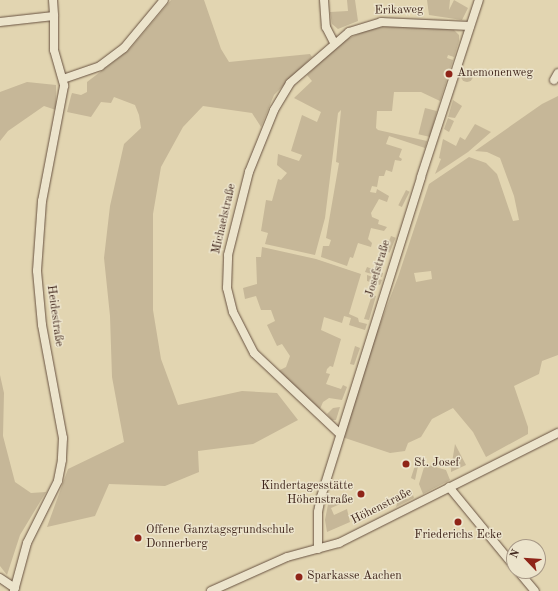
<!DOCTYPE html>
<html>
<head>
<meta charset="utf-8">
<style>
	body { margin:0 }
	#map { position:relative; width:558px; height:591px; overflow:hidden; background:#e2d5b1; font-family:"Old Standard TT",serif }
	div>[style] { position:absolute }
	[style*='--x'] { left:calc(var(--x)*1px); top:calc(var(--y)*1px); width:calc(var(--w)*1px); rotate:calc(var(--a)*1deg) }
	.green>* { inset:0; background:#c6b798; transform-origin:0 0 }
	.round { border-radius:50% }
	.roads { filter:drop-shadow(0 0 1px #685241) drop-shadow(0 0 1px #685241) }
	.minor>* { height:8px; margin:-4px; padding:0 4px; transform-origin:4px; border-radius:4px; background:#ece4cc }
	.dots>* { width:11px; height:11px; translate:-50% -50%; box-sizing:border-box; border:2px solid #ece4cc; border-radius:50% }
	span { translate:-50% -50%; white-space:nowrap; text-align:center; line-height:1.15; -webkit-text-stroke:3px #ece4cc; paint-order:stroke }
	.street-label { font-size:12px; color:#40261c }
	.poi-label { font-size:12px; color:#40261c }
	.left { translate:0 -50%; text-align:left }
	.right { translate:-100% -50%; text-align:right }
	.north { position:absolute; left:506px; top:539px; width:40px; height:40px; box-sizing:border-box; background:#ece4cc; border:1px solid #a79886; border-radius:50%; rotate:295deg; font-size:11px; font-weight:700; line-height:16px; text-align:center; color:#40261c }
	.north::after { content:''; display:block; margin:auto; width:14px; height:18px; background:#8f2418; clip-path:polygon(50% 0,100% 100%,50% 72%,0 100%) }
</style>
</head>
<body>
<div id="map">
	<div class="green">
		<div style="clip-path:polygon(171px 0,204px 0,221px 49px,229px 62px,310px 54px,312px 57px,274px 95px,261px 127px,252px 113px,203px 106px,183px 127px,161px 167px,153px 214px,153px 310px,161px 359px,178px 405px,242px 391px,277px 393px,298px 420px,253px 444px,198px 451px,199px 472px,165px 486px,109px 484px,95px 516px,47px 527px,68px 469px,124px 442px,112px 377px,110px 316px,104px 258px,110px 206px,124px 144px,141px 128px,139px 115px,135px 105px,114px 97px,111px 103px,101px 102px,91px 117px,67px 112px,71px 96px,72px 93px,81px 95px,87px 92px,87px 82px,129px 50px)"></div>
		<div style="clip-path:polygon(347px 0,355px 0,358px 21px,338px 29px,332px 24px,330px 12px,348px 11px)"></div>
		<div style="clip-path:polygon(427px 0,450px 0,449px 10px,454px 0,468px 8px,462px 20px,429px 15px)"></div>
		<div style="clip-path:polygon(393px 25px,454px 30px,459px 35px,459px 41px,454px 57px,448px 55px,447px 58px,453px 60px,440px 101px,421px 92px,394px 92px,392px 111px,377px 111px,376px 128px,378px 130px,427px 141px,425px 148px,389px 136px,386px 144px,402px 149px,399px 157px,402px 159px,401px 161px,395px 160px,392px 172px,386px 170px,384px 176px,379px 176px,377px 187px,372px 186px,370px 192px,376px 193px,377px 189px,389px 196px,387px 202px,379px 199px,371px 213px,372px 217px,379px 220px,378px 224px,387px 227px,384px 231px,371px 228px,368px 239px,372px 243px,371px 247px,358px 243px,353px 258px,350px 257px,347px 266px,321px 257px,323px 246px,329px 246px,331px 240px,326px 238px,339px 163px,336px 162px,341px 110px,338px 113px,325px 218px,315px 255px,265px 244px,268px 233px,261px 231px,266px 200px,272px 201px,278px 179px,281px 180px,287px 173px,277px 165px,278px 154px,299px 161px,302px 155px,291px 151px,302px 115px,317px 122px,321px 112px,294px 98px,312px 81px,307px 75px,341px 42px,369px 29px)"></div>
		<div class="round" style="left:461px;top:70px;width:12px;height:12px"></div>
		<div style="clip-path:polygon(27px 82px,56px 85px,56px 110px,44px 106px,8px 131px,0 141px,0 92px)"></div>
		<div style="clip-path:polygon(evenodd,558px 96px,558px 355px,542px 361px,539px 374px,514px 386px,528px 427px,528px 434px,486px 457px,473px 432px,453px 408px,432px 419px,421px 437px,408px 443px,405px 451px,390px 453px,342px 437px,368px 356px,398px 277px,429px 184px,469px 157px,486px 163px,497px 174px,513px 221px,519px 220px,514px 196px,500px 158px,487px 152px,475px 151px,542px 104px,558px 96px,431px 271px,432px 279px,416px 282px,414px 273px,431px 271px)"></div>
		<div style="clip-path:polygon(453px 100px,462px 106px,455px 118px,448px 117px)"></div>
		<div style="left:425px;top:108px;width:12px;height:27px;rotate:14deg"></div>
		<div style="clip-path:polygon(448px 118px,454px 121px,449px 132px,444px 129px)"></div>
		<div style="clip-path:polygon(475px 124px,491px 132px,468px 152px,435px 174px,441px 159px,439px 158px,443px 139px,456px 146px,460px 137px,465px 140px)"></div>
		<div style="left:406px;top:190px;width:4px;height:17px;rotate:27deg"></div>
		<div style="left:391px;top:236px;width:5px;height:16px;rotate:22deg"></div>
		<div style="clip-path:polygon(262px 247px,316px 259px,361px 274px,349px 314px,358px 318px,359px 322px,367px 324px,365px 330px,349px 325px,351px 318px,344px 316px,342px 323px,324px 317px,321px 330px,341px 339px,333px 367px,330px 366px,327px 369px,326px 373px,330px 374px,326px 384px,341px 389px,343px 385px,347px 387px,342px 400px,329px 398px,323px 402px,320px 409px,278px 371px,286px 367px,290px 356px,282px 344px,277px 346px,267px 325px,275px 321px,271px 310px,261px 310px,256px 296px,245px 299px,243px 288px,257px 284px,256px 257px,261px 257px)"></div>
		<div style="clip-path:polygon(367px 267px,383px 273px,382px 277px,365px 272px)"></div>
		<div style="clip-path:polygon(367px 275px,382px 280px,380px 285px,367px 281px)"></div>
		<div style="clip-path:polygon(372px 295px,376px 296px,369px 320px,364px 319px)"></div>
		<div style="clip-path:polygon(355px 346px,360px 348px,354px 365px,350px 364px)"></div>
		<div style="clip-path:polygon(0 375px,4px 393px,3px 436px,15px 482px,31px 493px,46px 492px,20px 535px,7px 575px,0 566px)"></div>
		<div style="clip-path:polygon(340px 407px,336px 420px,332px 420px,327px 414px,333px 408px)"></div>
		<div style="clip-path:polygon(455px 444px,466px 465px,451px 472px,451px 469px)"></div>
		<div style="clip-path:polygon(418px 456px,420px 457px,415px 480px,411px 478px)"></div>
		<div style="clip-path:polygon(425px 464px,446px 470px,450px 480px,423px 494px,419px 484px)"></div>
		<div style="clip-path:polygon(401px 491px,403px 492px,401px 497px,408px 499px,413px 495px,414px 498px,396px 507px)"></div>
		<div style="clip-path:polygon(329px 499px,345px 502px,331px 508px,334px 515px,347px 509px,350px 522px,327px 532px,325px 520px)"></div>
	</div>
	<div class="roads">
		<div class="minor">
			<div style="--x:53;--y:0;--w:16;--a:86"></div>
			<div style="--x:324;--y:0;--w:27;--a:86"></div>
			<div style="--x:326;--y:27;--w:18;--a:63"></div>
			<div style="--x:0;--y:22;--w:54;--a:-6.3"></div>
			<div style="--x:54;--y:16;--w:34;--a:90"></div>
			<div style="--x:54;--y:50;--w:37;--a:74"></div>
			<div style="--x:64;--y:86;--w:117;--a:100.8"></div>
			<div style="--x:42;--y:201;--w:70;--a:94.1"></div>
			<div style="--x:37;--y:271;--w:54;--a:84.7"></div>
			<div style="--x:42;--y:325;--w:115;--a:79.5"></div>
			<div style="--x:63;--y:438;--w:22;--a:93"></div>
			<div style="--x:62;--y:460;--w:21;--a:101"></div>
			<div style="--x:58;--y:481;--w:69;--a:116.6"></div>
			<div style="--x:27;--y:543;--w:50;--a:105.2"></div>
			<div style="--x:63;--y:79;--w:39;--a:-19"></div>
			<div style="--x:100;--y:66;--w:30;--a:-37"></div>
			<div style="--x:124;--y:48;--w:62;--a:-50.2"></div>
			<div style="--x:554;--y:80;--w:8;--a:-60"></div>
			<div style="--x:340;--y:434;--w:118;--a:-136.7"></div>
			<div style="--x:254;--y:353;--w:46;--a:-117.1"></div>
			<div style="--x:233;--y:312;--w:25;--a:-104"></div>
			<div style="--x:227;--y:288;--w:33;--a:-88"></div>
			<div style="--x:228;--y:255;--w:86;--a:-75.8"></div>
			<div style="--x:249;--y:172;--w:67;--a:-68"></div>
			<div style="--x:274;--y:110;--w:31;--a:-59"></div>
			<div style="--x:290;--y:83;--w:78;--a:-40.8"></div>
			<div style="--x:349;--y:32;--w:34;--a:-17"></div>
			<div style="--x:381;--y:22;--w:89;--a:2.6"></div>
			<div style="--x:449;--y:487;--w:102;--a:50.6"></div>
			<div style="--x:318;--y:549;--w:37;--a:-90"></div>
			<div style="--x:318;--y:512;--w:15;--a:-79"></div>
			<div style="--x:321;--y:497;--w:335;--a:-72.6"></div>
			<div style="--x:421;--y:177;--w:186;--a:-71.9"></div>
			<div style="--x:518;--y:571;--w:26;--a:50"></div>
			<div style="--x:0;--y:578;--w:18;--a:34"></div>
			<div style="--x:211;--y:591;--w:83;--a:-24.1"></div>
			<div style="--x:287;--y:557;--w:54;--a:-15.1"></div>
			<div style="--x:339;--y:543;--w:245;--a:-26.7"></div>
		</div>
	</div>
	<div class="dots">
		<div style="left:449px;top:74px;background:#8f2418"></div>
		<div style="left:406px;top:464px;background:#8f2418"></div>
		<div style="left:361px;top:494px;background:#8f2418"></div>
		<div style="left:458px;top:522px;background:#8f2418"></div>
		<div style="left:138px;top:538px;background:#8f2418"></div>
		<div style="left:299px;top:577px;background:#8f2418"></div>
	</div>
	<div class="street-label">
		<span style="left:399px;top:11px;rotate:-1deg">Erikaweg</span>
		<span style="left:225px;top:219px;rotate:-77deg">Michaelstraße</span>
		<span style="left:379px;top:269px;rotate:-73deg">Josefstraße</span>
		<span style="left:54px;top:316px;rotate:82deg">Heidestraße</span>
		<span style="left:382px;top:507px;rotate:-27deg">Höhenstraße</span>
	</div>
	<div class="poi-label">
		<span class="left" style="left:457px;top:74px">Anemonenweg</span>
		<span class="left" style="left:414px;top:464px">St. Josef</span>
		<span class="right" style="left:353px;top:494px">Kindertagesstätte<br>Höhenstraße</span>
		<span class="left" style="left:146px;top:538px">Offene Ganztagsgrundschule<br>Donnerberg</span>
		<span style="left:458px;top:536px">Friederichs Ecke</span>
		<span class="left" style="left:307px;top:577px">Sparkasse Aachen</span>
	</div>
	<div class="north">N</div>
</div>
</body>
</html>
